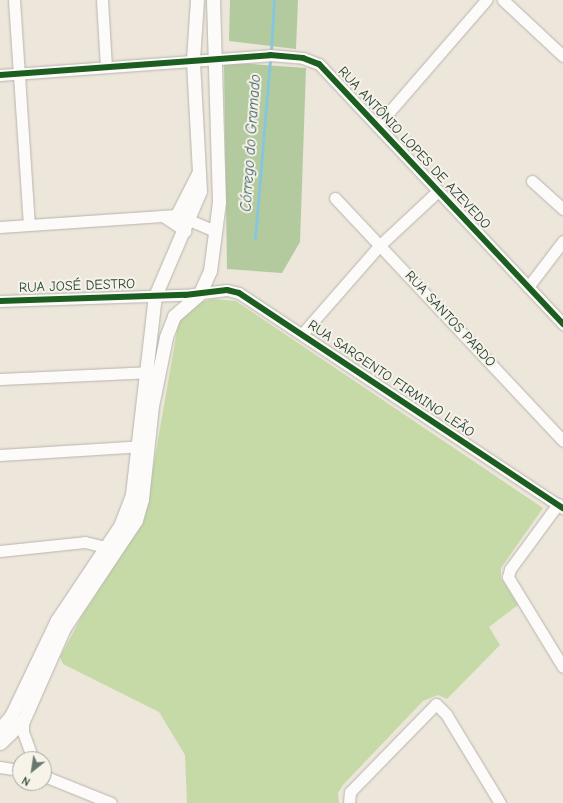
<!DOCTYPE html>
<html>
<head>
<meta charset="utf-8">
<style>
	body { margin:0 }
	#map { position:relative; width:563px; height:803px; overflow:hidden; background:#ede6db; font-family:"Comic Neue",sans-serif }
	div>[style] { position:absolute }
	[style*='--x'] { left:calc(var(--x)*1px); top:calc(var(--y)*1px); width:calc(var(--w)*1px); rotate:calc(var(--a)*1deg) }
	.green>* { inset:0; background:#c5daa7 }
	.forest>* { inset:0; background:#b3c99e }
	.stream>* { height:2.5px; margin:-1.25px; padding:0 1.25px; transform-origin:1.25px; border-radius:1.25px; background:#88c7db }
	.roads { filter:drop-shadow(0 0 1px #b7b5ae) drop-shadow(0 0 1px #b7b5ae) }
	.minor>* { height:11px; margin:-5.5px; padding:0 5.5px; transform-origin:5.5px; border-radius:5.5px; background:#fcfbfa }
	.major>* { height:13px; margin:-6.5px; padding:0 6.5px; transform-origin:6.5px; border-radius:6.5px; background:#fcfbfa }
	.cycleway>* { height:6px; margin:-3px; padding:0 3px; transform-origin:3px; border-radius:3px; background:#1b5e20 }
	span { translate:-50% -50%; white-space:nowrap; text-align:center; line-height:1.15; -webkit-text-stroke:4px #f7f3e8; paint-order:stroke }
	.street-label { font-size:14px; color:#1f3d34 }
	.water-label { font-size:15px; color:#2e5c5e; font-style:italic }
	.north { position:absolute; left:12px; top:751px; width:40px; height:40px; box-sizing:border-box; background:#f7f3e8; border:1px solid #a1aaa0; border-radius:50%; rotate:210deg; font-size:11px; font-weight:700; line-height:16px; text-align:center; color:#1f3d34 }
	.north::after { content:''; display:block; margin:auto; width:14px; height:18px; background:#67786e; clip-path:polygon(50% 0,100% 100%,50% 72%,0 100%) }
</style>
</head>
<body>
<div id="map">
	<div class="green">
		<div style="clip-path:polygon(213px 299px,236px 301px,543px 508px,501px 568px,501px 578px,518px 605px,489px 627px,500px 645px,447px 699px,438px 695px,423px 701px,343px 785px,338px 793px,339px 803px,187px 803px,185px 755px,159px 712px,63px 664px,60px 657px,83px 614px,144px 520px,178px 325px,188px 305px)"></div>
	</div>
	<div class="forest">
		<div style="clip-path:polygon(230px 0,298px 0,296px 49px,229px 41px)"></div>
		<div style="clip-path:polygon(224px 62px,306px 68px,300px 242px,282px 273px,227px 269px)"></div>
	</div>
	<div class="stream">
		<div style="--x:271;--y:52;--w:52;--a:-86.7"></div>
		<div style="--x:255;--y:239;--w:181;--a:-85.2"></div>
	</div>
	<div class="roads">
		<div class="minor">
			<div style="--x:14;--y:0;--w:225;--a:86.2"></div>
			<div style="--x:102;--y:0;--w:67;--a:86.6"></div>
			<div style="--x:503;--y:0;--w:82;--a:43"></div>
			<div style="--x:0;--y:75;--w:271;--a:-4.2"></div>
			<div style="--x:270;--y:55;--w:33;--a:5"></div>
			<div style="--x:303;--y:58;--w:17;--a:21"></div>
			<div style="--x:319;--y:64;--w:357;--a:46.8"></div>
			<div style="--x:377;--y:126;--w:167;--a:-49.1"></div>
			<div style="--x:532;--y:181;--w:42;--a:42.1"></div>
			<div style="--x:335;--y:198;--w:333;--a:46.8"></div>
			<div style="--x:163;--y:216;--w:27;--a:34"></div>
			<div style="--x:0;--y:227;--w:177;--a:-3.9"></div>
			<div style="--x:177;--y:215;--w:41;--a:22.8"></div>
			<div style="--x:528;--y:287;--w:58;--a:-52.7"></div>
			<div style="--x:0;--y:301;--w:185;--a:-1.9"></div>
			<div style="--x:185;--y:295;--w:42;--a:-6.8"></div>
			<div style="--x:227;--y:290;--w:12;--a:14"></div>
			<div style="--x:239;--y:293;--w:389;--a:33.6"></div>
			<div style="--x:302;--y:334;--w:118;--a:-48.8"></div>
			<div style="--x:380;--y:245;--w:79;--a:-43"></div>
			<div style="--x:0;--y:379;--w:153;--a:-2.6"></div>
			<div style="--x:0;--y:455;--w:145;--a:-3.6"></div>
			<div style="--x:558;--y:504;--w:81;--a:126.4"></div>
			<div style="--x:510;--y:569;--w:8;--a:104"></div>
			<div style="--x:508;--y:577;--w:105;--a:58.6"></div>
			<div style="--x:0;--y:551;--w:85;--a:-6"></div>
			<div style="--x:85;--y:542;--w:21;--a:14"></div>
			<div style="--x:23;--y:721;--w:11;--a:90"></div>
			<div style="--x:23;--y:732;--w:29;--a:70"></div>
			<div style="--x:0;--y:767;--w:20;--a:9"></div>
			<div style="--x:44;--y:776;--w:72;--a:21.9"></div>
			<div style="--x:349;--y:803;--w:11;--a:-85"></div>
			<div style="--x:350;--y:792;--w:123;--a:-45.7"></div>
			<div style="--x:436;--y:704;--w:14;--a:45"></div>
			<div style="--x:446;--y:714;--w:104;--a:58.8"></div>
		</div>
		<div class="major">
			<div style="--x:177;--y:215;--w:48;--a:-62.9"></div>
			<div style="--x:0;--y:729;--w:17;--a:-50"></div>
			<div style="--x:11;--y:716;--w:106;--a:-64.4"></div>
			<div style="--x:57;--y:620;--w:113;--a:-56.2"></div>
			<div style="--x:120;--y:526;--w:34;--a:-69"></div>
			<div style="--x:132;--y:494;--w:199;--a:-83.4"></div>
			<div style="--x:155;--y:296;--w:114;--a:-66.8"></div>
			<div style="--x:200;--y:191;--w:131;--a:-93.1"></div>
			<div style="--x:193;--y:60;--w:60;--a:-86.2"></div>
			<div style="--x:0;--y:743;--w:32;--a:-44"></div>
			<div style="--x:23;--y:721;--w:102;--a:-66.2"></div>
			<div style="--x:64;--y:628;--w:130;--a:-56.3"></div>
			<div style="--x:136;--y:520;--w:22;--a:-74"></div>
			<div style="--x:142;--y:499;--w:94;--a:-83.9"></div>
			<div style="--x:152;--y:406;--w:70;--a:-78.5"></div>
			<div style="--x:166;--y:337;--w:22;--a:-69"></div>
			<div style="--x:174;--y:316;--w:35;--a:-41"></div>
			<div style="--x:200;--y:293;--w:24;--a:-66"></div>
			<div style="--x:210;--y:271;--w:70;--a:-82.6"></div>
			<div style="--x:219;--y:202;--w:202;--a:-91.7"></div>
		</div>
	</div>
	<div class="cycleway">
		<div style="--x:0;--y:75;--w:271;--a:-4.2"></div>
		<div style="--x:270;--y:55;--w:33;--a:5"></div>
		<div style="--x:303;--y:58;--w:17;--a:21"></div>
		<div style="--x:319;--y:64;--w:357;--a:46.8"></div>
		<div style="--x:0;--y:301;--w:185;--a:-1.9"></div>
		<div style="--x:185;--y:295;--w:42;--a:-6.8"></div>
		<div style="--x:227;--y:290;--w:12;--a:14"></div>
		<div style="--x:239;--y:293;--w:389;--a:33.6"></div>
	</div>
	<div class="street-label">
		<span style="left:414px;top:148px;rotate:47deg">RUA ANTÔNIO LOPES DE AZEVEDO</span>
		<span style="left:77px;top:286px;rotate:-2deg">RUA JOSÉ DESTRO</span>
		<span style="left:450px;top:319px;rotate:47deg">RUA SANTOS PARDO</span>
		<span style="left:391px;top:379px;rotate:34deg">RUA SARGENTO FIRMINO LEÃO</span>
	</div>
	<div class="water-label">
		<span style="left:251px;top:143px;rotate:-86deg">Córrego do Gramado</span>
	</div>
	<div class="north">N</div>
</div>
</body>
</html>
